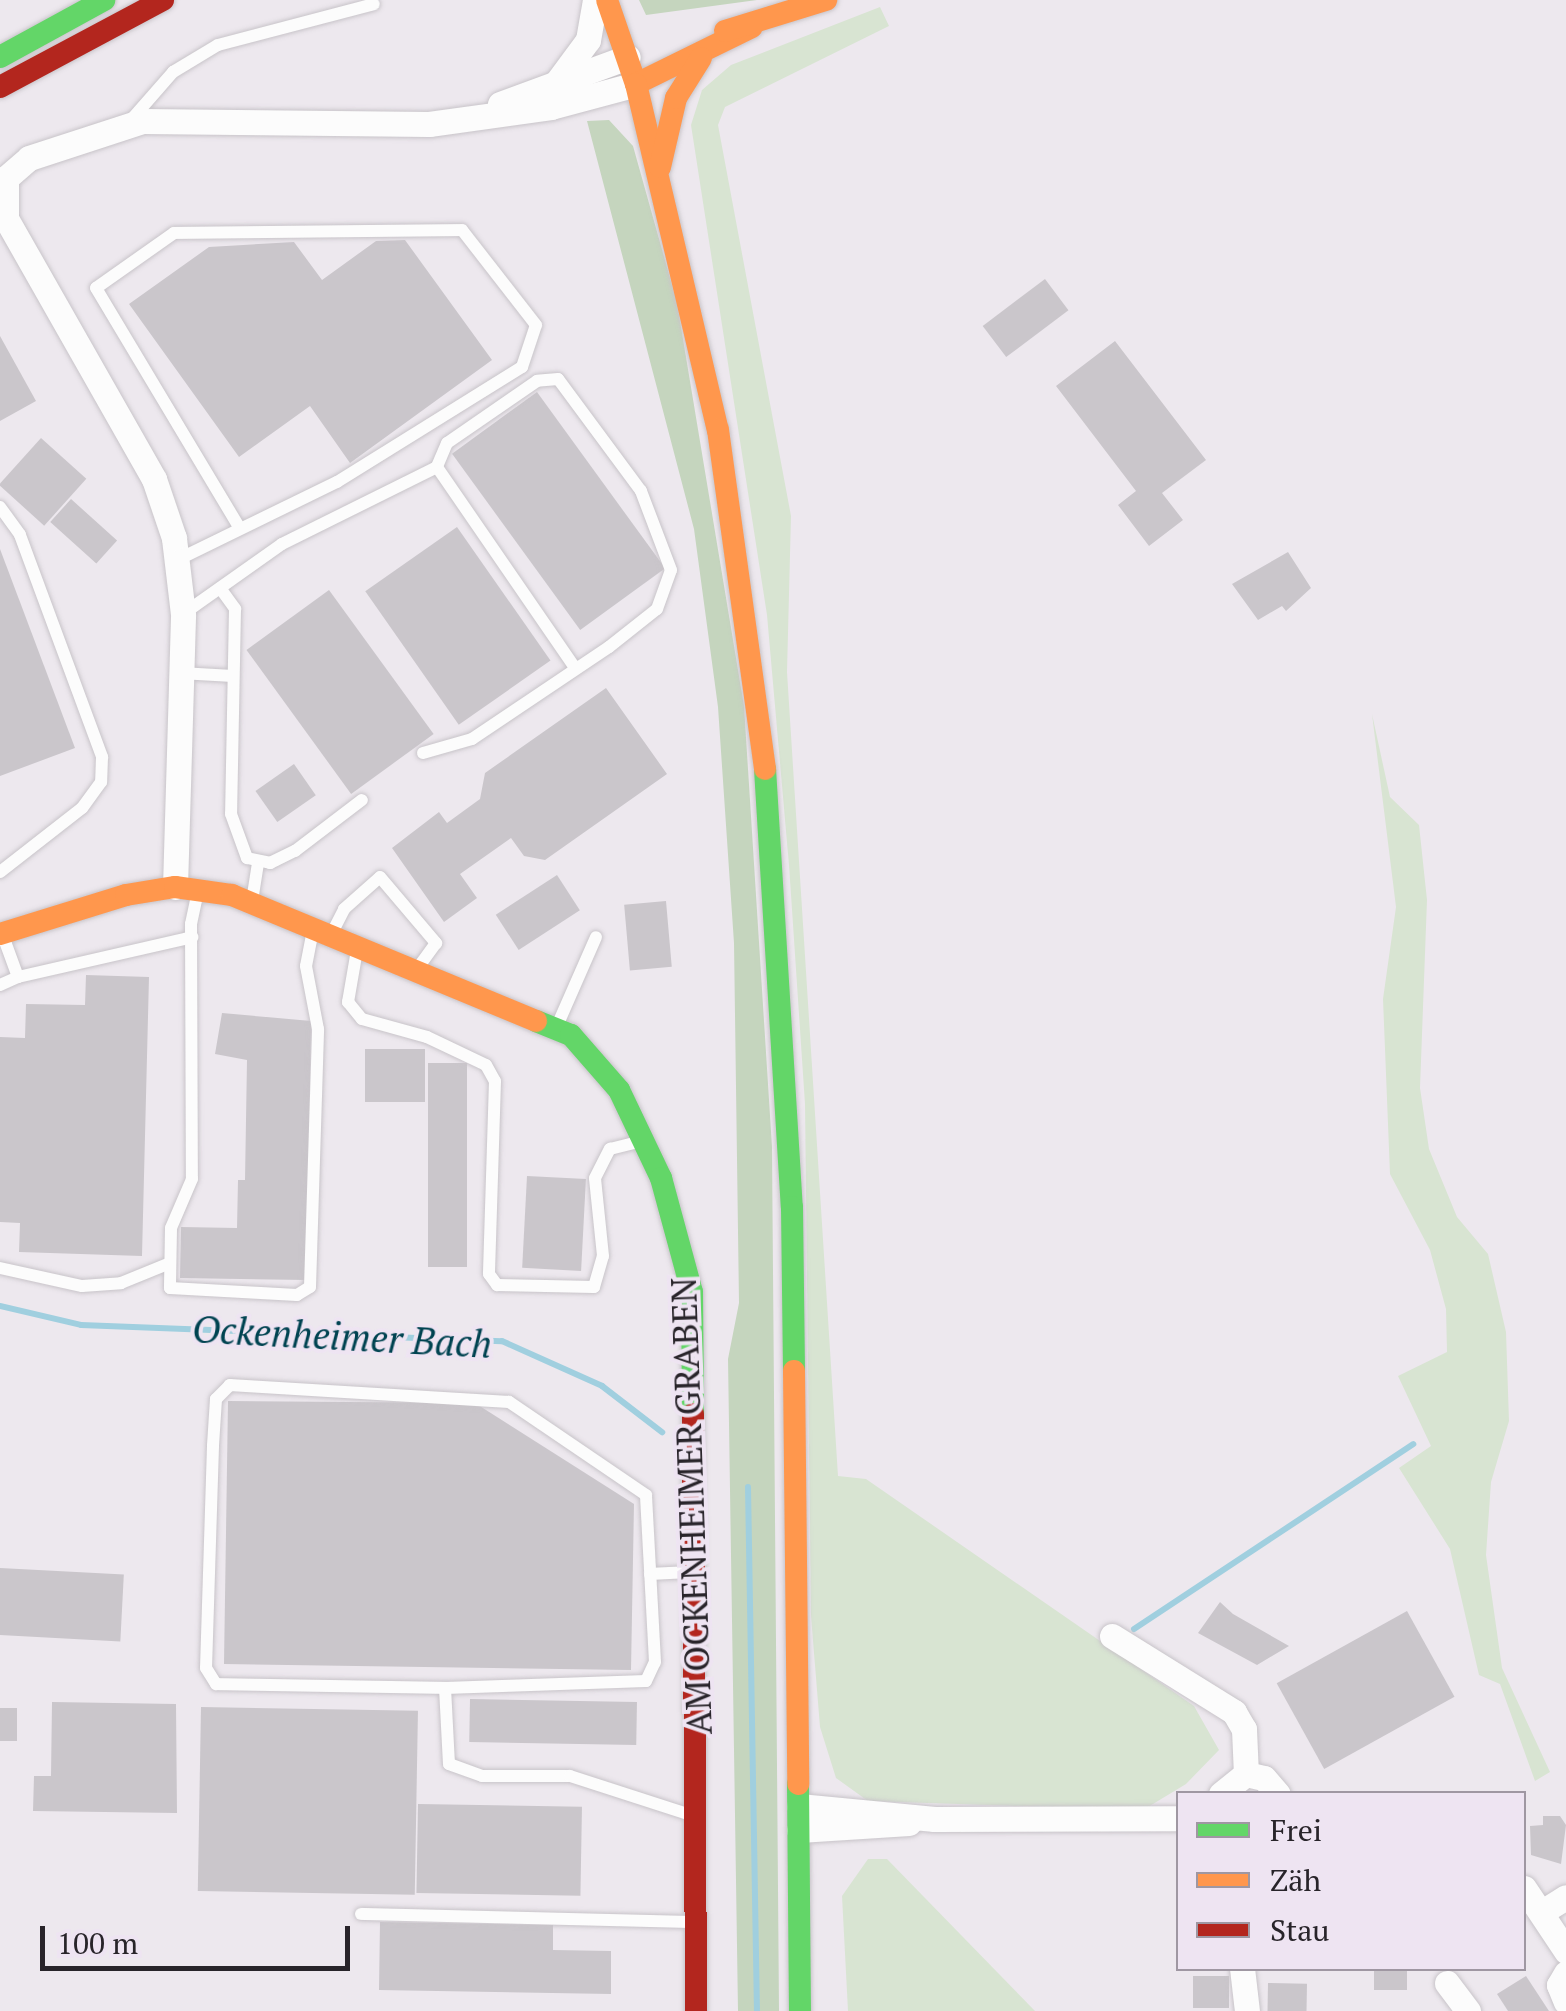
<!DOCTYPE html>
<html>
<head>
<meta charset="utf-8">
<style>
	body { margin:0 }
	#map { position:relative; width:1566px; height:2011px; overflow:hidden; background:#ede8ee; font-family:"PT Serif",serif }
	div>[style] { position:absolute }
	[style*='--x'] { left:calc(var(--x)*1px); top:calc(var(--y)*1px); width:calc(var(--w)*1px); rotate:calc(var(--a)*1deg) }
	.green>* { inset:0; background:#d8e4d2 }
	.forest>* { inset:0; background:#c5d5be }
	.stream>* { height:6px; margin:-3px; padding:0 3px; transform-origin:3px; border-radius:3px; background:#a0cfdf }
	.building>* { inset:0; background:#cac6cb; transform-origin:0 0 }
	.roads { filter:drop-shadow(0 0 2px #c8c4c9) drop-shadow(0 0 2px #c8c4c9) }
	.lane>* { height:12px; margin:-6px; padding:0 6px; transform-origin:6px; border-radius:6px; background:#fcfcfc }
	.street>* { height:25px; margin:-12.5px; padding:0 12.5px; transform-origin:12.5px; border-radius:12.5px; background:#fcfcfc }
	.fast>* { height:22px; margin:-11px; padding:0 11px; transform-origin:11px; border-radius:11px; background:#63d668 }
	.slow>* { height:22px; margin:-11px; padding:0 11px; transform-origin:11px; border-radius:11px; background:#ff974d }
	.jam>* { height:22px; margin:-11px; padding:0 11px; transform-origin:11px; border-radius:11px; background:#b3261e }
	span { translate:-50% -50%; white-space:nowrap; text-align:center; line-height:1.15; -webkit-text-stroke:8px #eee4f2; paint-order:stroke }
	.street-label { font-size:35px; color:#28242a }
	.water-label { font-size:38px; color:#004351; font-style:italic }
	.legend { position:absolute; left:1176px; top:1791px; width:350px; height:180px; box-sizing:border-box; background:#eee4f2; border:2px solid #9f97a2; margin:0; padding:12px 18px; list-style:none; font-size:30px; color:#28242a }
	.legend li { display:flex; align-items:center; gap:20px; height:50px }
	.legend b { width:50px; border:2px solid #9f97a2 }
	.scale { position:absolute; left:40px; top:1926px; width:310px; height:45px; box-sizing:border-box; border:5px solid #28242a; border-top:0; padding-left:12px; font-size:30px; line-height:35px; white-space:nowrap; color:#28242a; -webkit-text-stroke:8px #eee4f2; paint-order:stroke }
</style>
</head>
<body>
<div id="map">
	<div class="green">
		<div style="clip-path:polygon(880px 7px,889px 26px,725px 107px,718px 125px,791px 516px,787px 672px,838px 1476px,866px 1479px,1194px 1706px,1219px 1750px,1186px 1784px,1143px 1810px,868px 1801px,836px 1778px,820px 1727px,811px 1616px,805px 1104px,789px 865px,767px 615px,691px 125px,702px 90px,731px 65px)"></div>
		<div style="clip-path:polygon(1372px 714px,1390px 797px,1419px 825px,1427px 900px,1420px 1088px,1429px 1149px,1457px 1217px,1488px 1254px,1506px 1332px,1509px 1421px,1491px 1482px,1486px 1555px,1502px 1668px,1550px 1772px,1535px 1781px,1500px 1684px,1479px 1675px,1450px 1549px,1399px 1468px,1431px 1446px,1398px 1376px,1447px 1352px,1446px 1309px,1430px 1250px,1390px 1174px,1383px 999px,1396px 907px)"></div>
		<div style="clip-path:polygon(868px 1859px,887px 1859px,1035px 2011px,848px 2011px,842px 1896px)"></div>
	</div>
	<div class="forest">
		<div style="clip-path:polygon(639px 0,757px 0,646px 15px)"></div>
		<div style="clip-path:polygon(609px 120px,633px 146px,677px 303px,744px 706px,772px 1147px,779px 2011px,738px 2011px,728px 1359px,739px 1303px,734px 943px,718px 707px,694px 529px,587px 121px)"></div>
	</div>
	<div class="stream">
		<div style="--x:0;--y:1306;--w:83;--a:13.2"></div>
		<div style="--x:81;--y:1325;--w:421;--a:2.2"></div>
		<div style="--x:502;--y:1341;--w:110;--a:24.2"></div>
		<div style="--x:602;--y:1386;--w:76;--a:37.5"></div>
		<div style="--x:748;--y:1487;--w:524;--a:89.02"></div>
		<div style="--x:1134;--y:1629;--w:335;--a:-33.5"></div>
	</div>
	<div class="building">
		<div style="clip-path:polygon(405px 240px,492px 360px,350px 463px,310px 406px,239px 457px,129px 304px,209px 247px,294px 242px,322px 280px,376px 241px)"></div>
		<div style="left:1045px;top:279px;width:39px;height:78px;rotate:53deg"></div>
		<div style="clip-path:polygon(0 336px,36px 401px,0 421px)"></div>
		<div style="clip-path:polygon(1115px 341px,1206px 460px,1162px 493px,1183px 520px,1149px 546px,1118px 505px,1136px 491px,1056px 386px)"></div>
		<div style="left:537px;top:392px;width:218px;height:105px;rotate:54deg"></div>
		<div style="left:41px;top:438px;width:61px;height:63px;rotate:42deg"></div>
		<div style="left:71px;top:499px;width:62px;height:31px;rotate:42deg"></div>
		<div style="left:457px;top:527px;width:163px;height:112px;rotate:55deg"></div>
		<div style="clip-path:polygon(0 549px,75px 748px,0 776px)"></div>
		<div style="clip-path:polygon(1288px 552px,1311px 588px,1286px 611px,1282px 606px,1258px 620px,1232px 584px)"></div>
		<div style="left:329px;top:590px;width:178px;height:102px;rotate:54deg"></div>
		<div style="clip-path:polygon(606px 688px,667px 774px,545px 860px,524px 856px,511px 838px,460px 874px,477px 898px,444px 922px,392px 848px,439px 812px,447px 823px,480px 799px,485px 773px)"></div>
		<div style="left:294px;top:764px;width:38px;height:47px;rotate:55deg"></div>
		<div style="left:557px;top:875px;width:42px;height:73px;rotate:57deg"></div>
		<div style="left:666px;top:901px;width:66px;height:42px;rotate:85deg"></div>
		<div style="clip-path:polygon(86px 975px,149px 977px,142px 1256px,19px 1252px,20px 1223px,0 1222px,0 1037px,25px 1038px,26px 1004px,85px 1005px)"></div>
		<div style="clip-path:polygon(222px 1013px,311px 1021px,307px 1280px,180px 1278px,181px 1227px,237px 1228px,238px 1180px,245px 1180px,247px 1060px,215px 1054px)"></div>
		<div style="left:365px;top:1049px;width:60px;height:53px"></div>
		<div style="left:428px;top:1063px;width:39px;height:204px"></div>
		<div style="left:527px;top:1176px;width:59px;height:92px;rotate:3deg"></div>
		<div style="clip-path:polygon(228px 1401px,475px 1403px,634px 1504px,631px 1670px,224px 1664px)"></div>
		<div style="left:0;top:1568px;width:124px;height:67px;rotate:3deg"></div>
		<div style="clip-path:polygon(1220px 1602px,1233px 1614px,1289px 1646px,1257px 1665px,1198px 1633px)"></div>
		<div style="left:1407px;top:1611px;width:98px;height:149px;rotate:61deg"></div>
		<div style="left:470px;top:1699px;width:167px;height:43px;rotate:1deg"></div>
		<div style="clip-path:polygon(52px 1702px,176px 1704px,177px 1813px,33px 1811px,34px 1776px,51px 1776px)"></div>
		<div style="left:201px;top:1707px;width:217px;height:184px;rotate:1deg"></div>
		<div style="left:0;top:1708px;width:17px;height:33px"></div>
		<div style="left:418px;top:1804px;width:164px;height:89px;rotate:1deg"></div>
		<div style="clip-path:polygon(1543px 1816px,1560px 1816px,1566px 1825px,1561px 1864px,1531px 1855px,1530px 1826px,1543px 1825px)"></div>
		<div style="clip-path:polygon(380px 1922px,553px 1925px,553px 1950px,611px 1951px,611px 1994px,379px 1990px)"></div>
		<div style="left:1374px;top:1968px;width:33px;height:22px"></div>
		<div style="left:1229px;top:1976px;width:32px;height:36px;rotate:90deg"></div>
		<div style="clip-path:polygon(1526px 1976px,1549px 2011px,1508px 2011px,1497px 1994px)"></div>
		<div style="left:1268px;top:1983px;width:39px;height:28px;rotate:1deg"></div>
	</div>
	<div class="roads">
		<div class="lane">
			<div style="--x:131;--y:120;--w:64;--a:-48.8"></div>
			<div style="--x:173;--y:72;--w:52;--a:-31"></div>
			<div style="--x:218;--y:45;--w:161;--a:-14.7"></div>
			<div style="--x:0;--y:507;--w:34;--a:54"></div>
			<div style="--x:20;--y:535;--w:237;--a:69.7"></div>
			<div style="--x:102;--y:757;--w:25;--a:92"></div>
			<div style="--x:101;--y:782;--w:32;--a:126"></div>
			<div style="--x:82;--y:808;--w:104;--a:142"></div>
			<div style="--x:177;--y:560;--w:178;--a:-26"></div>
			<div style="--x:337;--y:482;--w:218;--a:-31.9"></div>
			<div style="--x:522;--y:367;--w:44;--a:-71.6"></div>
			<div style="--x:536;--y:325;--w:120;--a:-127.9"></div>
			<div style="--x:462;--y:230;--w:288;--a:179.4"></div>
			<div style="--x:174;--y:233;--w:95;--a:144.8"></div>
			<div style="--x:96;--y:288;--w:279;--a:59.1"></div>
			<div style="--x:220;--y:588;--w:26;--a:54"></div>
			<div style="--x:235;--y:609;--w:205;--a:91.1"></div>
			<div style="--x:231;--y:814;--w:47;--a:70"></div>
			<div style="--x:247;--y:858;--w:24;--a:12"></div>
			<div style="--x:270;--y:863;--w:28;--a:-26"></div>
			<div style="--x:295;--y:851;--w:84;--a:-37.3"></div>
			<div style="--x:183;--y:614;--w:121;--a:-35.3"></div>
			<div style="--x:282;--y:544;--w:173;--a:-26.4"></div>
			<div style="--x:437;--y:467;--w:242;--a:55.5"></div>
			<div style="--x:180;--y:673;--w:53;--a:3.2"></div>
			<div style="--x:423;--y:753;--w:51;--a:-15.9"></div>
			<div style="--x:472;--y:739;--w:165;--a:-33.9"></div>
			<div style="--x:609;--y:647;--w:61;--a:-38.4"></div>
			<div style="--x:657;--y:609;--w:41;--a:-70.3"></div>
			<div style="--x:671;--y:570;--w:85;--a:-110.8"></div>
			<div style="--x:641;--y:491;--w:139;--a:-126.5"></div>
			<div style="--x:558;--y:379;--w:21;--a:175"></div>
			<div style="--x:537;--y:381;--w:109;--a:145.4"></div>
			<div style="--x:447;--y:443;--w:26;--a:113"></div>
			<div style="--x:198;--y:891;--w:34;--a:102"></div>
			<div style="--x:191;--y:924;--w:255;--a:89.8"></div>
			<div style="--x:192;--y:1179;--w:53;--a:113.2"></div>
			<div style="--x:171;--y:1228;--w:60;--a:91"></div>
			<div style="--x:170;--y:1288;--w:127;--a:3.2"></div>
			<div style="--x:297;--y:1295;--w:15;--a:-32"></div>
			<div style="--x:310;--y:1287;--w:258;--a:-88.2"></div>
			<div style="--x:318;--y:1029;--w:64;--a:-100.8"></div>
			<div style="--x:306;--y:966;--w:38;--a:-79"></div>
			<div style="--x:252;--y:901;--w:37;--a:-81"></div>
			<div style="--x:332;--y:933;--w:27;--a:-63"></div>
			<div style="--x:344;--y:909;--w:48;--a:-41.6"></div>
			<div style="--x:380;--y:877;--w:87;--a:49.7"></div>
			<div style="--x:436;--y:943;--w:31;--a:126"></div>
			<div style="--x:357;--y:950;--w:53;--a:99.8"></div>
			<div style="--x:348;--y:1002;--w:22;--a:51"></div>
			<div style="--x:362;--y:1019;--w:67;--a:15.5"></div>
			<div style="--x:427;--y:1037;--w:65;--a:25.4"></div>
			<div style="--x:486;--y:1065;--w:18;--a:61"></div>
			<div style="--x:495;--y:1081;--w:193;--a:91.8"></div>
			<div style="--x:489;--y:1274;--w:14;--a:54"></div>
			<div style="--x:497;--y:1285;--w:97;--a:1.2"></div>
			<div style="--x:594;--y:1287;--w:32;--a:-74"></div>
			<div style="--x:603;--y:1256;--w:78;--a:-95.9"></div>
			<div style="--x:595;--y:1178;--w:33;--a:-63"></div>
			<div style="--x:610;--y:1149;--w:32;--a:-14"></div>
			<div style="--x:18;--y:977;--w:179;--a:-12.9"></div>
			<div style="--x:0;--y:985;--w:20;--a:-24"></div>
			<div style="--x:18;--y:977;--w:44;--a:-110.1"></div>
			<div style="--x:557;--y:1026;--w:97;--a:-66.3"></div>
			<div style="--x:0;--y:1268;--w:84;--a:12.4"></div>
			<div style="--x:82;--y:1286;--w:39;--a:-4"></div>
			<div style="--x:121;--y:1283;--w:53;--a:-22.2"></div>
			<div style="--x:650;--y:1574;--w:39;--a:-3"></div>
			<div style="--x:445;--y:1688;--w:201;--a:-2"></div>
			<div style="--x:646;--y:1681;--w:21;--a:-65"></div>
			<div style="--x:655;--y:1662;--w:167;--a:-93.1"></div>
			<div style="--x:646;--y:1495;--w:166;--a:-145.8"></div>
			<div style="--x:509;--y:1402;--w:280;--a:-176.5"></div>
			<div style="--x:230;--y:1385;--w:20;--a:135"></div>
			<div style="--x:216;--y:1399;--w:47;--a:93.7"></div>
			<div style="--x:213;--y:1446;--w:222;--a:91.8"></div>
			<div style="--x:206;--y:1668;--w:19;--a:58"></div>
			<div style="--x:216;--y:1684;--w:229;--a:1"></div>
			<div style="--x:445;--y:1688;--w:76;--a:87"></div>
			<div style="--x:449;--y:1764;--w:35;--a:20"></div>
			<div style="--x:482;--y:1776;--w:88;--a:0"></div>
			<div style="--x:570;--y:1776;--w:127;--a:17.9"></div>
			<div style="--x:361;--y:1914;--w:334;--a:1.4"></div>
		</div>
		<div class="street">
			<div style="--x:557;--y:82;--w:52;--a:-53.6"></div>
			<div style="--x:588;--y:40;--w:41;--a:-80.1"></div>
			<div style="--x:500;--y:104;--w:136;--a:-20.2"></div>
			<div style="--x:175;--y:887;--w:273;--a:-88.3"></div>
			<div style="--x:183;--y:614;--w:77;--a:-96.8"></div>
			<div style="--x:174;--y:538;--w:62;--a:-108.7"></div>
			<div style="--x:154;--y:479;--w:300;--a:-119.6"></div>
			<div style="--x:6;--y:218;--w:40;--a:-90"></div>
			<div style="--x:6;--y:178;--w:30;--a:-41"></div>
			<div style="--x:29;--y:158;--w:119;--a:-18.1"></div>
			<div style="--x:142;--y:121;--w:287;--a:0.6"></div>
			<div style="--x:429;--y:124;--w:123;--a:-7.9"></div>
			<div style="--x:551;--y:107;--w:88;--a:-15.1"></div>
			<div style="--x:1112;--y:1636;--w:144;--a:31.9"></div>
			<div style="--x:1234;--y:1712;--w:20;--a:60"></div>
			<div style="--x:1244;--y:1729;--w:45;--a:87.5"></div>
			<div style="--x:1221;--y:1794;--w:32;--a:-39"></div>
			<div style="--x:1246;--y:1774;--w:18;--a:13"></div>
			<div style="--x:1264;--y:1778;--w:21;--a:49"></div>
			<div style="--x:799;--y:1806;--w:136;--a:5.5"></div>
			<div style="--x:934;--y:1819;--w:244;--a:-0.2"></div>
			<div style="--x:799;--y:1830;--w:110;--a:-3.6"></div>
			<div style="--x:1524;--y:1888;--w:76;--a:56.3"></div>
			<div style="--x:1542;--y:1912;--w:28;--a:-32"></div>
			<div style="--x:1242;--y:1968;--w:43;--a:83.4"></div>
			<div style="--x:1566;--y:1973;--w:14;--a:120"></div>
			<div style="--x:1559;--y:1985;--w:18;--a:68"></div>
			<div style="--x:1447;--y:1983;--w:35;--a:53"></div>
		</div>
		<div class="fast">
			<div style="--x:0;--y:57;--w:119;--a:-28.7"></div>
			<div style="--x:765;--y:769;--w:439;--a:86.5"></div>
			<div style="--x:792;--y:1207;--w:164;--a:89.3"></div>
			<div style="--x:536;--y:1021;--w:38;--a:22"></div>
			<div style="--x:571;--y:1035;--w:73;--a:48.9"></div>
			<div style="--x:619;--y:1090;--w:98;--a:64.5"></div>
			<div style="--x:661;--y:1178;--w:118;--a:74.8"></div>
			<div style="--x:692;--y:1292;--w:122;--a:89.5"></div>
			<div style="--x:798;--y:1784;--w:227;--a:89.5"></div>
		</div>
		<div class="slow">
			<div style="--x:607;--y:0;--w:89;--a:71"></div>
			<div style="--x:636;--y:84;--w:129;--a:-26.2"></div>
			<div style="--x:725;--y:31;--w:106;--a:-17.1"></div>
			<div style="--x:636;--y:84;--w:356;--a:76.7"></div>
			<div style="--x:718;--y:430;--w:342;--a:82.1"></div>
			<div style="--x:660;--y:167;--w:71;--a:-76.9"></div>
			<div style="--x:676;--y:98;--w:47;--a:-58"></div>
			<div style="--x:0;--y:934;--w:132;--a:-17.2"></div>
			<div style="--x:126;--y:895;--w:50;--a:-9.3"></div>
			<div style="--x:175;--y:887;--w:58;--a:8"></div>
			<div style="--x:232;--y:895;--w:329;--a:22.5"></div>
			<div style="--x:794;--y:1371;--w:413;--a:89.4"></div>
		</div>
		<div class="jam">
			<div style="--x:0;--y:87;--w:185;--a:-28.1"></div>
			<div style="--x:693;--y:1414;--w:597;--a:89.71"></div>
		</div>
	</div>
	<div class="street-label">
		<span style="left:691px;top:1506px;rotate:-92deg">AM OCKENHEIMER GRABEN</span>
	</div>
	<div class="water-label">
		<span style="left:342px;top:1337px;rotate:3deg">Ockenheimer Bach</span>
	</div>
	<ul class="legend">
	<li><b style="height:12px;background:#63d668"></b>Frei</li>
	<li><b style="height:12px;background:#ff974d"></b>Zäh</li>
	<li><b style="height:12px;background:#b3261e"></b>Stau</li>
	</ul>
	<div class="scale">100 m</div>
</div>
</body>
</html>
